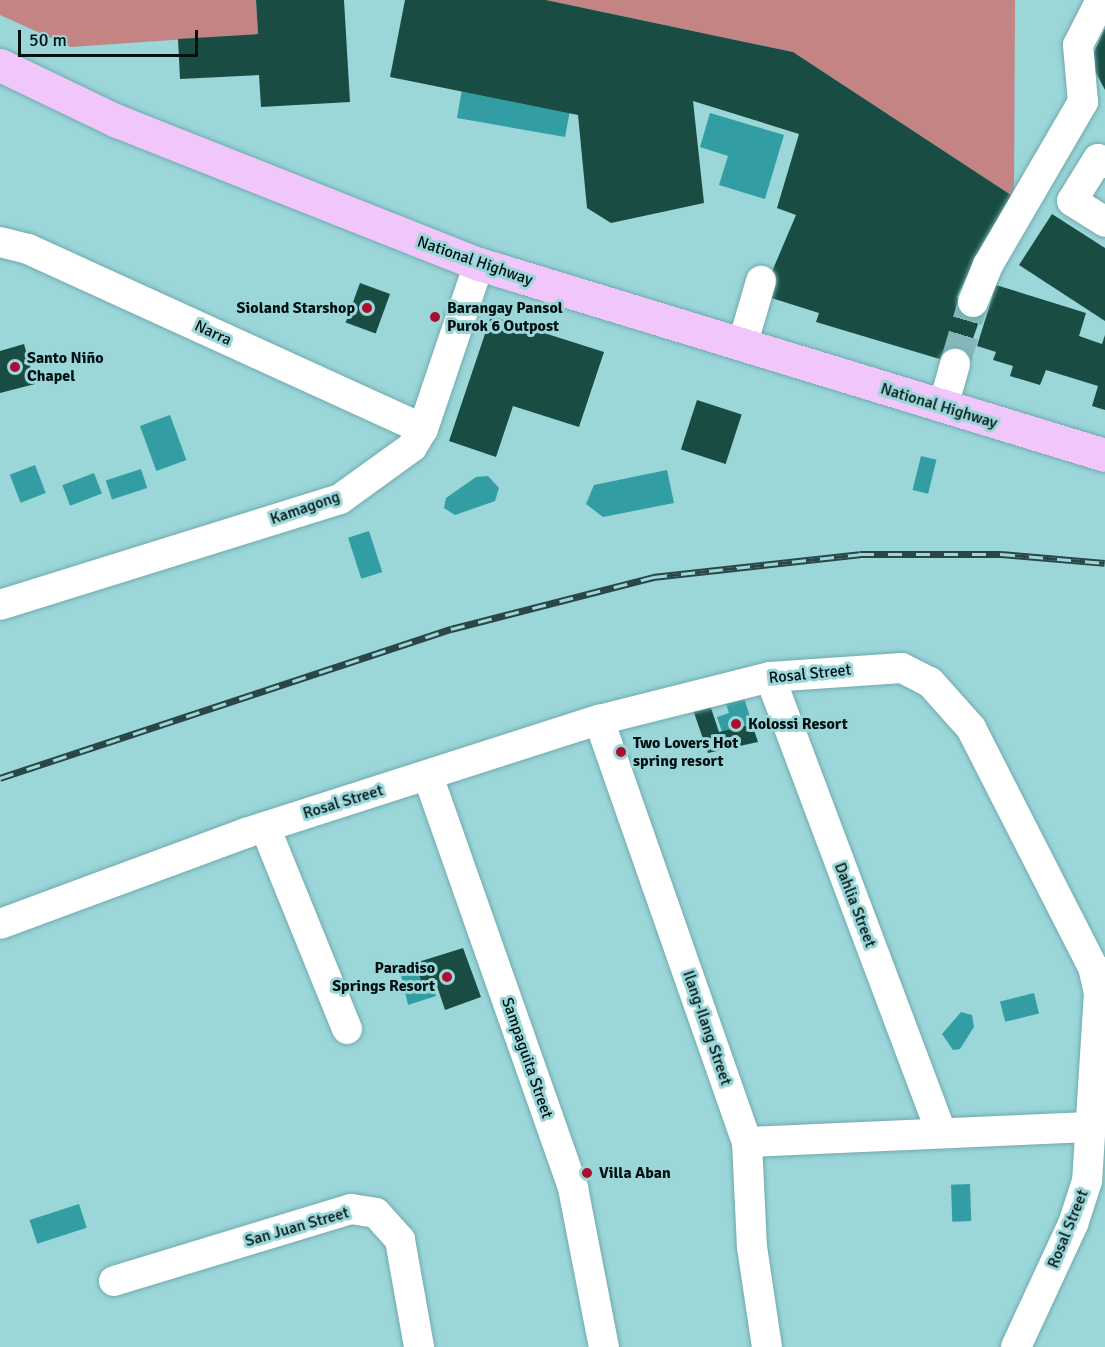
<!DOCTYPE html>
<html>
<head>
<meta charset="utf-8">
<style>
	body { margin:0 }
	#map { position:relative; width:1105px; height:1347px; overflow:hidden; background:#9bd6d9; font-family:Signika,sans-serif }
	div>[style] { position:absolute }
	[style*='--x'] { left:calc(var(--x)*1px); top:calc(var(--y)*1px); width:calc(var(--w)*1px); rotate:calc(var(--a)*1deg) }
	.green>* { inset:0; background:#c48484 }
	.water>* { inset:0; background:#329ea3; transform-origin:0 0 }
	.building>* { inset:0; background:#194d44; transform-origin:0 0 }
	.minor-tunnel>* { height:30px; margin-top:-15px; transform-origin:0; background:repeating-linear-gradient(90deg,#84b8bb 0 30px,transparent 0 45px) }
	.roads { filter:drop-shadow(0 0 2px #70aaad) drop-shadow(0 0 2px #70aaad) }
	.minor>* { height:30px; margin:-15px; padding:0 15px; transform-origin:15px; border-radius:15px; background:#fff }
	.major>* { height:33px; margin:-16.5px; padding:0 16.5px; transform-origin:16.5px; border-radius:16.5px; background:#f1c7fb }
	.rail>* { height:7px; margin-top:-3.5px; transform-origin:0; background:repeating-linear-gradient(90deg,#9bd6d9 0 14px,#2a4647 0 28px); box-sizing:border-box; border-block:2px solid #2a4647 }
	.dots>* { width:16px; height:16px; translate:-50% -50%; box-sizing:border-box; border:3px solid #9bd6d9; border-radius:50% }
	span { translate:-50% -50%; white-space:nowrap; text-align:center; line-height:1.15; -webkit-text-stroke:6px #9bd6d9; paint-order:stroke }
	.street-label { font-size:16px; color:#001011 }
	.poi-label { font-size:16px; color:#001011; font-weight:700 }
	.right { translate:-100% -50%; text-align:right }
	.left { translate:0 -50%; text-align:left }
	.scale { position:absolute; left:18px; top:30px; width:180px; height:27px; box-sizing:border-box; border:3px solid #001011; border-top:0; padding-left:8px; font-size:18px; line-height:21px; white-space:nowrap; color:#001011; -webkit-text-stroke:4px #9bd6d9; paint-order:stroke }
</style>
</head>
<body>
<div id="map">
	<div class="green">
		<div style="clip-path:polygon(0 0,256px 0,258px 34px,71px 47px,0 15px)"></div>
		<div style="clip-path:polygon(546px 0,1015px 0,1014px 197px,793px 52px)"></div>
	</div>
	<div class="water">
		<div style="clip-path:polygon(410px 0,586px 25px,565px 137px,457px 118px,470px 44px)"></div>
		<div style="clip-path:polygon(710px 113px,784px 135px,765px 199px,719px 185px,728px 156px,700px 147px)"></div>
		<div style="left:170px;top:415px;width:48px;height:32px;rotate:70deg"></div>
		<div style="left:921px;top:456px;width:16px;height:35px;rotate:14deg"></div>
		<div style="left:35px;top:465px;width:30px;height:27px;rotate:69deg"></div>
		<div style="left:141px;top:469px;width:20px;height:37px;rotate:72deg"></div>
		<div style="clip-path:polygon(667px 470px,674px 503px,603px 517px,586px 504px,594px 485px)"></div>
		<div style="left:94px;top:473px;width:22px;height:34px;rotate:69deg"></div>
		<div style="clip-path:polygon(488px 476px,499px 488px,495px 501px,455px 515px,444px 508px,446px 498px,476px 477px)"></div>
		<div style="left:369px;top:531px;width:43px;height:22px;rotate:72deg"></div>
		<div style="clip-path:polygon(744px 698px,752px 723px,722px 732px,717px 717px,729px 713px,726px 704px)"></div>
		<div style="clip-path:polygon(417px 969px,424px 989px,433px 987px,436px 996px,408px 1005px,400px 971px)"></div>
		<div style="left:1034px;top:993px;width:21px;height:35px;rotate:76deg"></div>
		<div style="clip-path:polygon(961px 1012px,972px 1015px,974px 1027px,960px 1049px,953px 1050px,942px 1034px)"></div>
		<div style="left:970px;top:1184px;width:37px;height:19px;rotate:88deg"></div>
		<div style="left:79px;top:1204px;width:25px;height:52px;rotate:72deg"></div>
	</div>
	<div class="building">
		<div style="clip-path:polygon(256px 0,344px 0,350px 102px,261px 107px,259px 75px,180px 79px,178px 39px,258px 34px)"></div>
		<div style="clip-path:polygon(405px 0,546px 0,793px 52px,1014px 197px,981px 247px,957px 297px,985px 305px,963px 366px,816px 322px,819px 313px,762px 295px,796px 215px,777px 208px,799px 134px,693px 101px,704px 203px,611px 223px,587px 208px,578px 115px,390px 77px)"></div>
		<div style="clip-path:polygon(1105px 28px,1105px 90px,1095px 71px,1094px 52px)"></div>
		<div style="clip-path:polygon(1052px 214px,1105px 248px,1105px 321px,1019px 265px)"></div>
		<div style="left:360px;top:283px;width:32px;height:42px;rotate:20deg"></div>
		<div style="clip-path:polygon(996px 285px,1086px 313px,1079px 336px,1102px 344px,1105px 335px,1105px 410px,1092px 406px,1098px 386px,1046px 370px,1040px 385px,1010px 376px,1013px 366px,993px 360px,996px 352px,977px 346px)"></div>
		<div style="clip-path:polygon(491px 316px,604px 352px,579px 427px,513px 406px,496px 457px,449px 441px)"></div>
		<div style="clip-path:polygon(24px 344px,35px 384px,0 393px,0 351px)"></div>
		<div style="left:697px;top:400px;width:47px;height:52px;rotate:18deg"></div>
		<div style="clip-path:polygon(709px 702px,719px 732px,752px 724px,758px 742px,708px 753px,692px 707px)"></div>
		<div style="clip-path:polygon(463px 948px,481px 997px,445px 1010px,437px 986px,424px 989px,415px 963px)"></div>
	</div>
	<div class="minor-tunnel">
		<div style="--x:955;--y:364;--w:65;--a:-73.8"></div>
	</div>
	<div class="roads">
		<div class="minor">
			<div style="--x:1105;--y:163;--w:8;--a:-150"></div>
			<div style="--x:1098;--y:159;--w:49;--a:121.8"></div>
			<div style="--x:1072;--y:201;--w:39;--a:32"></div>
			<div style="--x:0;--y:242;--w:29;--a:14"></div>
			<div style="--x:28;--y:249;--w:434;--a:24.5"></div>
			<div style="--x:973;--y:302;--w:40;--a:-68"></div>
			<div style="--x:988;--y:265;--w:189;--a:-59.8"></div>
			<div style="--x:1083;--y:102;--w:57;--a:-95"></div>
			<div style="--x:1078;--y:45;--w:51;--a:-62.9"></div>
			<div style="--x:742;--y:346;--w:68;--a:-73.7"></div>
			<div style="--x:943;--y:407;--w:45;--a:-74.4"></div>
			<div style="--x:0;--y:605;--w:356;--a:-17.3"></div>
			<div style="--x:340;--y:499;--w:89;--a:-35.8"></div>
			<div style="--x:412;--y:447;--w:21;--a:-59"></div>
			<div style="--x:423;--y:429;--w:174;--a:-71.3"></div>
			<div style="--x:770;--y:677;--w:487;--a:69.4"></div>
			<div style="--x:599;--y:720;--w:447;--a:70.7"></div>
			<div style="--x:747;--y:1142;--w:105;--a:87.3"></div>
			<div style="--x:752;--y:1247;--w:101;--a:81.5"></div>
			<div style="--x:428;--y:776;--w:437;--a:70.6"></div>
			<div style="--x:573;--y:1188;--w:162;--a:79"></div>
			<div style="--x:265;--y:827;--w:218;--a:67.9"></div>
			<div style="--x:0;--y:924;--w:262;--a:-20.3"></div>
			<div style="--x:246;--y:833;--w:371;--a:-17.8"></div>
			<div style="--x:599;--y:720;--w:176;--a:-14.1"></div>
			<div style="--x:770;--y:677;--w:132;--a:-3.9"></div>
			<div style="--x:902;--y:668;--w:31;--a:27"></div>
			<div style="--x:930;--y:682;--w:62;--a:48.3"></div>
			<div style="--x:971;--y:728;--w:268;--a:63"></div>
			<div style="--x:1093;--y:967;--w:26;--a:77"></div>
			<div style="--x:1099;--y:992;--w:189;--a:93.6"></div>
			<div style="--x:1087;--y:1181;--w:45;--a:108"></div>
			<div style="--x:1073;--y:1224;--w:136;--a:114.9"></div>
			<div style="--x:747;--y:1142;--w:344;--a:-2.5"></div>
			<div style="--x:114;--y:1281;--w:248;--a:-16.9"></div>
			<div style="--x:351;--y:1209;--w:25;--a:9"></div>
			<div style="--x:376;--y:1213;--w:36;--a:48"></div>
			<div style="--x:400;--y:1240;--w:109;--a:79.9"></div>
		</div>
		<div class="major">
			<div style="--x:0;--y:65;--w:130;--a:25.6"></div>
			<div style="--x:117;--y:121;--w:389;--a:21.6"></div>
			<div style="--x:479;--y:264;--w:654;--a:16.97"></div>
		</div>
	</div>
	<div class="rail">
		<div style="--x:0;--y:778;--w:475;--a:-18.3"></div>
		<div style="--x:451;--y:629;--w:209;--a:-14.4"></div>
		<div style="--x:653;--y:577;--w:208;--a:-6.3"></div>
		<div style="--x:860;--y:554;--w:141;--a:0"></div>
		<div style="--x:1001;--y:554;--w:104;--a:4.9"></div>
	</div>
	<div class="dots">
		<div style="left:367px;top:308px;background:#a8102f"></div>
		<div style="left:435px;top:317px;background:#a8102f"></div>
		<div style="left:15px;top:367px;background:#a8102f"></div>
		<div style="left:736px;top:724px;background:#a8102f"></div>
		<div style="left:621px;top:752px;background:#a8102f"></div>
		<div style="left:447px;top:977px;background:#a8102f"></div>
		<div style="left:587px;top:1173px;background:#a8102f"></div>
	</div>
	<div class="street-label">
		<span style="left:475px;top:261px;rotate:19deg">National Highway</span>
		<span style="left:213px;top:333px;rotate:25deg">Narra</span>
		<span style="left:939px;top:406px;rotate:17deg">National Highway</span>
		<span style="left:305px;top:508px;rotate:-19deg">Kamagong</span>
		<span style="left:810px;top:674px;rotate:-6deg">Rosal Street</span>
		<span style="left:343px;top:802px;rotate:-17deg">Rosal Street</span>
		<span style="left:855px;top:905px;rotate:69deg">Dahlia Street</span>
		<span style="left:707px;top:1028px;rotate:71deg">Ilang-Ilang Street</span>
		<span style="left:527px;top:1058px;rotate:71deg">Sampaguita Street</span>
		<span style="left:297px;top:1227px;rotate:-16deg">San Juan Street</span>
		<span style="left:1068px;top:1229px;rotate:-68deg">Rosal Street</span>
	</div>
	<div class="poi-label">
		<span class="right" style="left:355px;top:308px">Sioland Starshop</span>
		<span class="left" style="left:447px;top:317px">Barangay Pansol<br>Purok 6 Outpost</span>
		<span class="left" style="left:27px;top:367px">Santo Niño<br>Chapel</span>
		<span class="left" style="left:748px;top:724px">Kolossi Resort</span>
		<span class="left" style="left:633px;top:752px">Two Lovers Hot<br>spring resort</span>
		<span class="right" style="left:435px;top:977px">Paradiso<br>Springs Resort</span>
		<span class="left" style="left:599px;top:1173px">Villa Aban</span>
	</div>
	<div class="scale">50 m</div>
</div>
</body>
</html>
